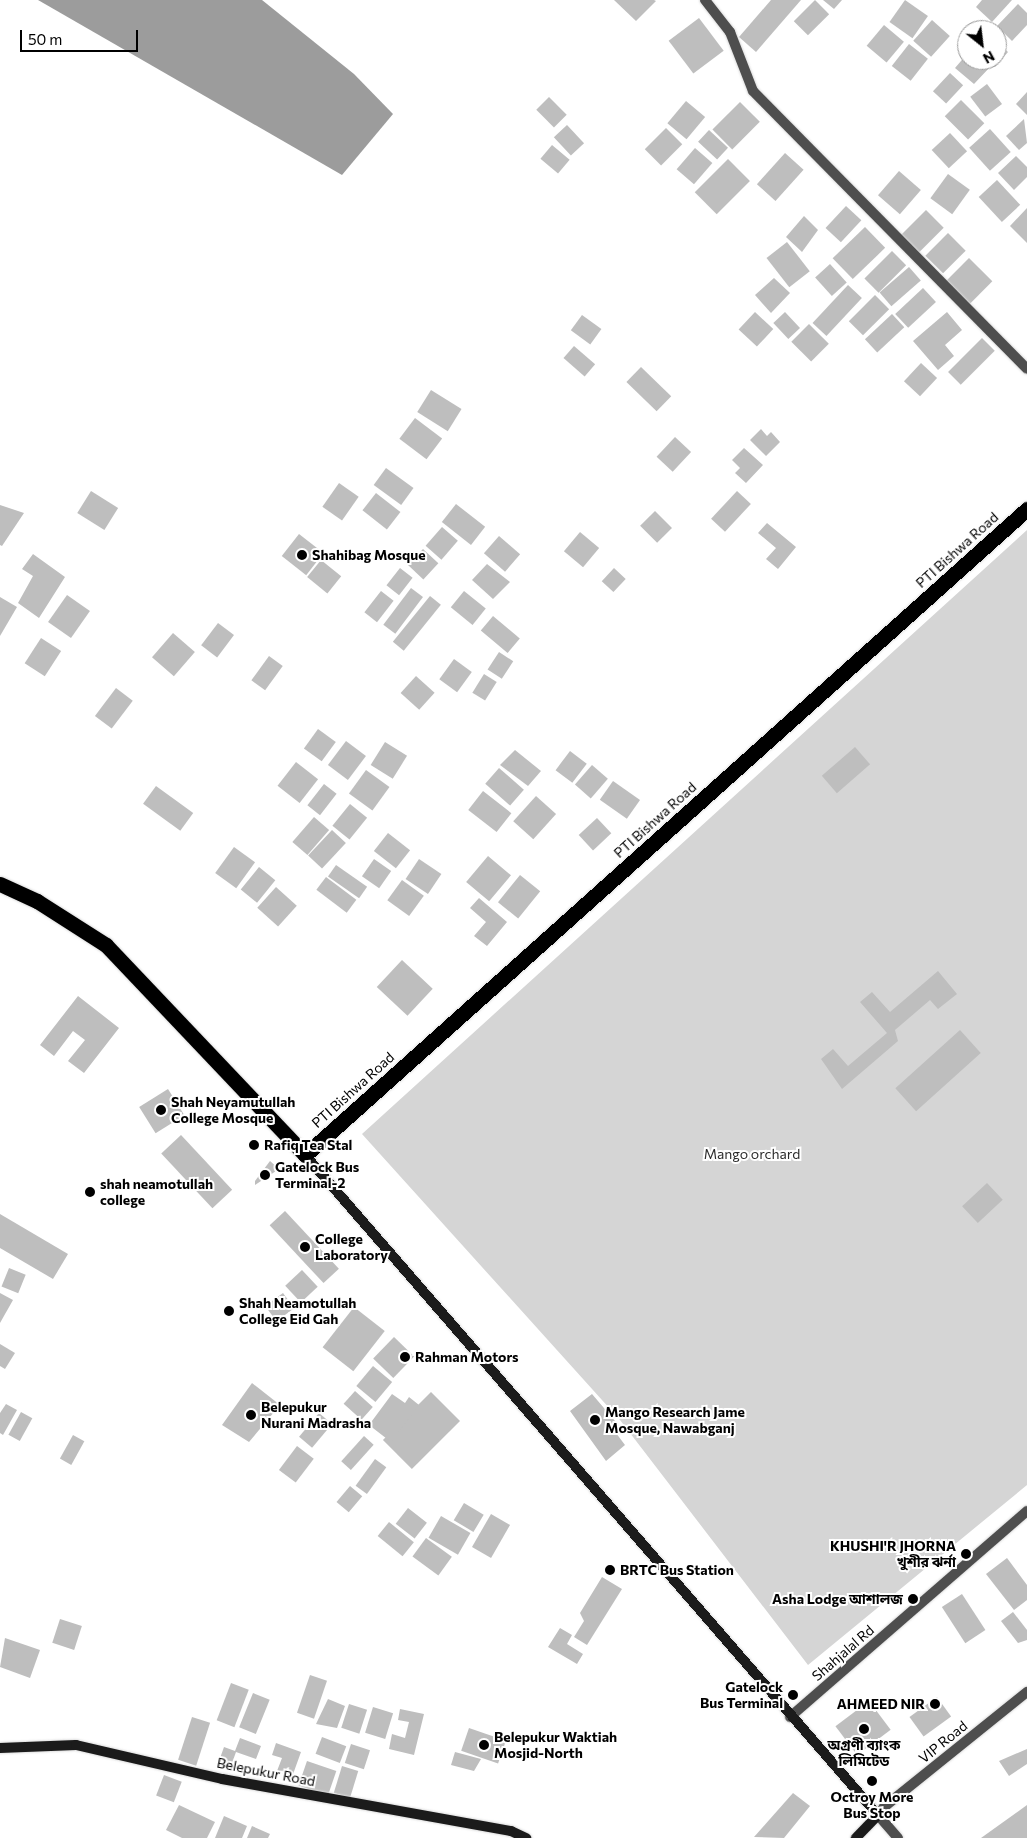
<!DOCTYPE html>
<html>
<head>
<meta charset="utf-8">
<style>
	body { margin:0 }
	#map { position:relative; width:1027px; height:1838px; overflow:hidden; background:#fff; font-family:Commissioner,"Noto Sans Bengali",sans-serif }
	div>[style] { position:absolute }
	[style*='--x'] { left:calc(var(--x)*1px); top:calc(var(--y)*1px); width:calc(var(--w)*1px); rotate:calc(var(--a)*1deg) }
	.green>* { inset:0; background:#d5d5d5 }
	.water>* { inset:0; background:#9c9c9c }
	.building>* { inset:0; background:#bebebe; transform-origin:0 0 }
	.roads { filter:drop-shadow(0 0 1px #dbdbdb) drop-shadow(0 0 1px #dbdbdb) }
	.street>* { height:10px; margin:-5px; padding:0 5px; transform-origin:5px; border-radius:5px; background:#4e4e4e }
	.secondary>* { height:10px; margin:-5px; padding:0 5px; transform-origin:5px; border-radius:5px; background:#1b1b1b }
	.highway>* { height:15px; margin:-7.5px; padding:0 7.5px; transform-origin:7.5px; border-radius:7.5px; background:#000 }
	.dots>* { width:14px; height:14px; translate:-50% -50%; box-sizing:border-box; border:2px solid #fff; border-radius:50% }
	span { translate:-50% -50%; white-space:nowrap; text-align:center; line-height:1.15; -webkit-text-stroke:4px #fff; paint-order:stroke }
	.street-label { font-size:14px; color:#000 }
	.poi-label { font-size:14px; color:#000; font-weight:700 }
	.left { translate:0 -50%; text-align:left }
	.right { translate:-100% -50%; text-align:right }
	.park-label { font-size:14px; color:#2c2c2c }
	.north { position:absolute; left:957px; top:20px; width:50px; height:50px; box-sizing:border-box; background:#fff; border:1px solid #999; border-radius:50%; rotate:151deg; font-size:14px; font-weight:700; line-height:20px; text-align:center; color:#000 }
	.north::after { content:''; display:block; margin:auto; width:18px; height:22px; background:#000; clip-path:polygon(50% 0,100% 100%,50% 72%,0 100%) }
	.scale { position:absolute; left:20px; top:30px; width:118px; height:22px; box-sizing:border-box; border:2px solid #000; border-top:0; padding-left:6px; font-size:15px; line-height:18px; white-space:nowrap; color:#000; -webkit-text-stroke:4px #fff; paint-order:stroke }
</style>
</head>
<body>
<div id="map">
	<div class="green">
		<div style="clip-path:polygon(1027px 530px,1027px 1485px,808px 1665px,620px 1420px,362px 1134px)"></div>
	</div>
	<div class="water">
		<div style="clip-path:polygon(38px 0,262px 0,354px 74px,393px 114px,342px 175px)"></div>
	</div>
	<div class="building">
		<div style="clip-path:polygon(614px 0,654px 0,656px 1px,636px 21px)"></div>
		<div style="clip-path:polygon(771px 0,801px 0,756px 52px,739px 37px)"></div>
		<div style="left:815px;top:0;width:20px;height:30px;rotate:45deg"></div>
		<div style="clip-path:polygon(823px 0,842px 0,834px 9px)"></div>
		<div style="left:905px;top:0;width:28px;height:27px;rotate:35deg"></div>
		<div style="clip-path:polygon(982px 0,1012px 0,992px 22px,976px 7px)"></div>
		<div style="clip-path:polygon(1018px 4px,1027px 13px,1027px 25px,1012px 41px,997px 26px)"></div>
		<div style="left:699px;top:18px;width:41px;height:38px;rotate:53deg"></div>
		<div style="left:932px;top:20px;width:24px;height:28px;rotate:42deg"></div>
		<div style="left:884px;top:25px;width:26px;height:27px;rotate:40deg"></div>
		<div style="clip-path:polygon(997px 42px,1008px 52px,995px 67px,988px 60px,997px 60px)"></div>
		<div style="left:909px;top:44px;width:24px;height:28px;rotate:38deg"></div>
		<div style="clip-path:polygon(967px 54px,967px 60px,984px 60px,991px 66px,974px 84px,955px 68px)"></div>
		<div style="left:950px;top:73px;width:18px;height:25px;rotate:43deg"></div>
		<div style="left:987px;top:84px;width:25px;height:21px;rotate:53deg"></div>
		<div style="clip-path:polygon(1027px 92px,1027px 115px,1016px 104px)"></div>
		<div style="left:549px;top:97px;width:25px;height:18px;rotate:45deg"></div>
		<div style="left:961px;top:100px;width:33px;height:23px;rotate:45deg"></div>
		<div style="left:686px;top:101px;width:25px;height:29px;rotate:40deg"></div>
		<div style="left:740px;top:102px;width:28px;height:39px;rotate:45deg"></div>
		<div style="clip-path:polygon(1024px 119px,1027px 143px,1019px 150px,1006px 136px)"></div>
		<div style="left:567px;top:125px;width:25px;height:18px;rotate:47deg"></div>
		<div style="left:666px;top:128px;width:23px;height:30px;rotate:45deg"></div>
		<div style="left:990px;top:129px;width:31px;height:28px;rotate:48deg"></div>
		<div style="left:709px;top:130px;width:26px;height:16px;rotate:43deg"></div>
		<div style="left:950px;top:133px;width:25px;height:25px;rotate:47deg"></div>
		<div style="left:552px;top:145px;width:23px;height:18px;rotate:40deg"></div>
		<div style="left:695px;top:148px;width:23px;height:28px;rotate:41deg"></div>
		<div style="left:785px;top:153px;width:25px;height:42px;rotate:42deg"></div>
		<div style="clip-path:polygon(1016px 156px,1027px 167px,1027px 177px,1014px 190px,998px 173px)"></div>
		<div style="left:728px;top:159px;width:31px;height:47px;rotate:45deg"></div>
		<div style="left:899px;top:171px;width:29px;height:32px;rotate:41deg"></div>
		<div style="left:948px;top:174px;width:27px;height:30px;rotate:36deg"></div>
		<div style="left:997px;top:180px;width:34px;height:25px;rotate:47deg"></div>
		<div style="left:846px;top:206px;width:21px;height:30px;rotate:43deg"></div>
		<div style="clip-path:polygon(1027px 208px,1027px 243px,1010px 226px)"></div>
		<div style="left:926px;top:210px;width:25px;height:35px;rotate:45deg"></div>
		<div style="clip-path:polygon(804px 216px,818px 230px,802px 252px,786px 237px)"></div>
		<div style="left:865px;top:227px;width:29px;height:45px;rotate:46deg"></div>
		<div style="left:948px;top:233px;width:25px;height:32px;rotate:45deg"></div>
		<div style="left:787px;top:242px;width:37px;height:26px;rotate:52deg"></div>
		<div style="left:892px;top:251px;width:20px;height:39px;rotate:45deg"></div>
		<div style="left:969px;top:258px;width:33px;height:32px;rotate:45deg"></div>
		<div style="left:830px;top:264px;width:25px;height:20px;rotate:48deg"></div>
		<div style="left:909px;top:267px;width:18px;height:39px;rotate:49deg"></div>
		<div style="clip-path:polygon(774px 278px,790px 293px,771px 313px,755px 295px)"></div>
		<div style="left:848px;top:285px;width:19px;height:52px;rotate:43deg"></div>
		<div style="left:923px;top:288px;width:19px;height:38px;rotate:47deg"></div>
		<div style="left:875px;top:295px;width:20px;height:37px;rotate:45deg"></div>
		<div style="left:755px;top:312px;width:25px;height:24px;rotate:43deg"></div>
		<div style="left:785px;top:312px;width:22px;height:16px;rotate:47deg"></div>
		<div style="clip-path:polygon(947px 312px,962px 330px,945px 345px,954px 356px,938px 370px,913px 341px)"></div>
		<div style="left:892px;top:314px;width:18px;height:37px;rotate:47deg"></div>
		<div style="left:582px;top:315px;width:24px;height:19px;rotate:36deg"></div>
		<div style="left:809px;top:324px;width:28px;height:25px;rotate:45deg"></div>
		<div style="left:982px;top:338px;width:18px;height:48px;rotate:45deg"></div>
		<div style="left:574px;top:346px;width:28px;height:16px;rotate:41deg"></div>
		<div style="left:921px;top:363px;width:22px;height:25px;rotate:43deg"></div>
		<div style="left:641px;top:367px;width:42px;height:21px;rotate:44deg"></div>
		<div style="left:431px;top:390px;width:36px;height:26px;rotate:32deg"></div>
		<div style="left:415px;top:418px;width:34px;height:26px;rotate:37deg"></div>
		<div style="clip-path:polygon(761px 429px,767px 436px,771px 432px,780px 442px,766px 456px,750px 440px)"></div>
		<div style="left:675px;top:437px;width:22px;height:27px;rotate:43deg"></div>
		<div style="clip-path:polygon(744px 448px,763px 465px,746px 483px,735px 473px,740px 468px,732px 460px)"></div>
		<div style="left:386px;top:468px;width:34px;height:21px;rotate:36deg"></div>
		<div style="left:339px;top:483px;width:24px;height:29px;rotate:35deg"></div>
		<div style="left:91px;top:491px;width:32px;height:26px;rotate:32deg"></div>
		<div style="left:737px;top:491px;width:19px;height:38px;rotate:43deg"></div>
		<div style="left:376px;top:493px;width:31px;height:22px;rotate:38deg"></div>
		<div style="left:456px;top:504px;width:37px;height:23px;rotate:38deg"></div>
		<div style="clip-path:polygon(0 505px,24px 513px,2px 546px,0 545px)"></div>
		<div style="left:655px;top:511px;width:24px;height:21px;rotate:45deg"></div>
		<div style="clip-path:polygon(767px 523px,796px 547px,778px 569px,766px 559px,776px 548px,758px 533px)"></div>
		<div style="left:442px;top:527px;width:21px;height:25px;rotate:41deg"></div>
		<div style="left:580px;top:532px;width:25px;height:25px;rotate:40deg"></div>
		<div style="left:299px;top:534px;width:31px;height:28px;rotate:38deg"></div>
		<div style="left:499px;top:536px;width:28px;height:23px;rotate:41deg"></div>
		<div style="left:423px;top:549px;width:21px;height:22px;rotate:43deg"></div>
		<div style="clip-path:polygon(33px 554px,65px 577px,39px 618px,18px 603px,33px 576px,22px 569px)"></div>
		<div style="left:321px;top:560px;width:26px;height:22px;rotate:39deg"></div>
		<div style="clip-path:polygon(487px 564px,510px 582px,493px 599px,472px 580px)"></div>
		<div style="left:400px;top:568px;width:16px;height:22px;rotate:38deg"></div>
		<div style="left:614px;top:568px;width:16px;height:18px;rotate:43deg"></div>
		<div style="left:411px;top:588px;width:15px;height:46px;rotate:37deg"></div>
		<div style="left:381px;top:591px;width:16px;height:27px;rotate:38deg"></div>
		<div style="left:464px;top:591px;width:28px;height:21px;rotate:39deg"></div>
		<div style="left:67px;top:595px;width:28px;height:33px;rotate:35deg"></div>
		<div style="left:430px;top:596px;width:14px;height:59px;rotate:39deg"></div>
		<div style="clip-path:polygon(0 597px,17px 607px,0 636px)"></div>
		<div style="left:493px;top:616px;width:35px;height:19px;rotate:40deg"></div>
		<div style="left:218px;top:623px;width:20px;height:28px;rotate:37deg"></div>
		<div style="left:173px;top:633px;width:29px;height:32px;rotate:41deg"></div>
		<div style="left:41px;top:638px;width:24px;height:30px;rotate:33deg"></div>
		<div style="left:499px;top:652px;width:17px;height:21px;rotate:33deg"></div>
		<div style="left:269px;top:656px;width:17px;height:30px;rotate:36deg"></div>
		<div style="left:454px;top:659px;width:22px;height:25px;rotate:36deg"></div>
		<div style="left:484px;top:674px;width:15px;height:22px;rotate:32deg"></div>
		<div style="left:416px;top:676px;width:25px;height:23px;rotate:42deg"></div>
		<div style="left:116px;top:688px;width:21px;height:35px;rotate:37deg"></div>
		<div style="left:318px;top:729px;width:22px;height:24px;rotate:36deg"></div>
		<div style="left:346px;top:741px;width:25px;height:30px;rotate:37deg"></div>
		<div style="left:385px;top:742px;width:26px;height:27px;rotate:32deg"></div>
		<div style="left:855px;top:747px;width:23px;height:44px;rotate:49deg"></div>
		<div style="clip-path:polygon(515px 750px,541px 771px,528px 786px,500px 765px)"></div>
		<div style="left:570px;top:751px;width:21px;height:24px;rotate:37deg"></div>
		<div style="left:296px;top:762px;width:28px;height:30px;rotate:38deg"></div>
		<div style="left:592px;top:765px;width:21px;height:26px;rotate:41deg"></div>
		<div style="left:499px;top:768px;width:33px;height:21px;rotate:41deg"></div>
		<div style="left:366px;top:770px;width:29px;height:29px;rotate:36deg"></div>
		<div style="left:613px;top:781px;width:33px;height:23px;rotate:35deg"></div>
		<div style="left:324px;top:784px;width:16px;height:27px;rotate:38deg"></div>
		<div style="left:156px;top:786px;width:46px;height:22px;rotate:36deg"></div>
		<div style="left:483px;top:791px;width:36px;height:24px;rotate:38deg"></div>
		<div style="left:536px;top:796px;width:27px;height:34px;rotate:42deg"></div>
		<div style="left:350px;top:804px;width:22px;height:28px;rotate:39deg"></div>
		<div style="left:314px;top:817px;width:20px;height:33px;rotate:41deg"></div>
		<div style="left:597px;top:818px;width:21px;height:25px;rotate:47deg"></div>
		<div style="left:332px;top:830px;width:19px;height:35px;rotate:43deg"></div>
		<div style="left:388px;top:833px;width:28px;height:23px;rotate:38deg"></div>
		<div style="left:234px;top:847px;width:26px;height:32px;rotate:36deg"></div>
		<div style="left:488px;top:856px;width:30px;height:34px;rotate:40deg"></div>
		<div style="left:374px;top:859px;width:21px;height:21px;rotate:35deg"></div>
		<div style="left:419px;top:859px;width:27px;height:24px;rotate:34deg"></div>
		<div style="left:336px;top:865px;width:38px;height:14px;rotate:35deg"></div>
		<div style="left:259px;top:867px;width:21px;height:29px;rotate:39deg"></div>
		<div style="left:520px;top:875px;width:26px;height:35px;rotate:39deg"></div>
		<div style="left:326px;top:877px;width:38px;height:16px;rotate:37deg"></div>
		<div style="left:402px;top:880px;width:27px;height:25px;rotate:36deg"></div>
		<div style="left:276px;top:887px;width:28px;height:28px;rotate:42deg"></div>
		<div style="clip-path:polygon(479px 898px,507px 922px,487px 946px,474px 936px,486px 922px,470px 908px)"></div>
		<div style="left:402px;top:960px;width:42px;height:37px;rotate:43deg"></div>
		<div style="clip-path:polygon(938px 971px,957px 994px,938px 1009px,930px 1000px,895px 1030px,898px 1041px,842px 1089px,821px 1059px,833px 1049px,848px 1066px,887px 1033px,860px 1002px,872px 992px,890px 1012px)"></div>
		<div style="clip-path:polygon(78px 996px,119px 1028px,84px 1073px,68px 1061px,85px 1040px,73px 1031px,54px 1056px,40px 1045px)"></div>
		<div style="left:960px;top:1030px;width:31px;height:87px;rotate:48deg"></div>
		<div style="left:168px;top:1089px;width:31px;height:34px;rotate:58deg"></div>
		<div style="left:181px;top:1135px;width:75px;height:27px;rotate:47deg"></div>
		<div style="clip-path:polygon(270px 1161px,279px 1169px,255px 1185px,255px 1181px)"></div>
		<div style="left:987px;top:1183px;width:23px;height:34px;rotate:47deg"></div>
		<div style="left:285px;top:1211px;width:79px;height:21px;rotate:47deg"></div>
		<div style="clip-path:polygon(0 1214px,68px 1254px,53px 1279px,0 1248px)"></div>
		<div style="left:9px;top:1268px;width:18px;height:20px;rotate:22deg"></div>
		<div style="left:302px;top:1270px;width:23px;height:23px;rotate:47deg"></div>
		<div style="clip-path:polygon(0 1293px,13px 1300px,0 1323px)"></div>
		<div style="left:283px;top:1293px;width:19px;height:22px;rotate:54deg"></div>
		<div style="left:354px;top:1307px;width:39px;height:51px;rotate:38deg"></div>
		<div style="left:394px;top:1337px;width:28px;height:30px;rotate:44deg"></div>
		<div style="clip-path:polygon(0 1344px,15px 1353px,5px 1369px,0 1366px)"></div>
		<div style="left:373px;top:1366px;width:25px;height:26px;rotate:40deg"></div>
		<div style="clip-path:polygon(252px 1383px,280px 1405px,249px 1442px,222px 1425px)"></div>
		<div style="left:355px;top:1391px;width:24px;height:17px;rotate:42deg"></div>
		<div style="left:431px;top:1392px;width:41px;height:68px;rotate:45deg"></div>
		<div style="clip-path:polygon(392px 1394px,405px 1403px,409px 1397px,419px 1405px,391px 1442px,369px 1425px)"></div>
		<div style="clip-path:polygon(592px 1394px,621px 1428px,616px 1433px,625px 1445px,606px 1461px,570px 1411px)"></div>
		<div style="clip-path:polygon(6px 1404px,17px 1410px,3px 1435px,0 1433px,0 1413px)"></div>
		<div style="left:21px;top:1412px;width:13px;height:26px;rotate:29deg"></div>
		<div style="left:319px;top:1413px;width:17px;height:31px;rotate:40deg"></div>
		<div style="left:73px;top:1435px;width:13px;height:27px;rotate:29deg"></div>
		<div style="left:364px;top:1436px;width:13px;height:34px;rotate:42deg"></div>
		<div style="left:297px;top:1446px;width:21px;height:30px;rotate:37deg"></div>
		<div style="left:375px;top:1459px;width:14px;height:33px;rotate:36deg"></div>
		<div style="left:350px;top:1486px;width:16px;height:21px;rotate:40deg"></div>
		<div style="left:464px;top:1503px;width:23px;height:20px;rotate:31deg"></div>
		<div style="left:408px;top:1508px;width:24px;height:20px;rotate:38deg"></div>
		<div style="left:491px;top:1514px;width:22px;height:38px;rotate:30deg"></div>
		<div style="left:441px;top:1516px;width:34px;height:25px;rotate:30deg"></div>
		<div style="left:389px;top:1522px;width:32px;height:18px;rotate:39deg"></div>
		<div style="left:426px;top:1538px;width:32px;height:23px;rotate:36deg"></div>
		<div style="clip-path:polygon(1007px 1558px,1027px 1585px,1027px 1600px,1014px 1610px,986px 1574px)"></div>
		<div style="clip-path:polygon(602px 1577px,622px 1589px,587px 1645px,574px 1637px,584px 1621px,580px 1613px)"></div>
		<div style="left:962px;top:1594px;width:43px;height:24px;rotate:57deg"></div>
		<div style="clip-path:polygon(1013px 1612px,1027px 1630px,1027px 1640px,1018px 1643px,1001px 1621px)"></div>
		<div style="left:60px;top:1619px;width:23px;height:25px;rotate:18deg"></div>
		<div style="clip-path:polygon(560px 1628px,572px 1635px,567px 1644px,583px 1654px,577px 1664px,548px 1647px)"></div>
		<div style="clip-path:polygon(5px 1638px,40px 1650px,30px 1678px,0 1667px)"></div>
		<div style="left:310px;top:1675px;width:18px;height:40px;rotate:19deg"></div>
		<div style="left:231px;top:1683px;width:19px;height:40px;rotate:21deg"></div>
		<div style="left:253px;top:1693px;width:18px;height:37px;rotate:22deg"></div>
		<div style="left:937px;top:1697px;width:24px;height:34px;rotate:54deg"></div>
		<div style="clip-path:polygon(328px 1699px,345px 1706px,337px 1728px,316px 1724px)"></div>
		<div style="left:869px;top:1701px;width:36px;height:42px;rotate:53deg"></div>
		<div style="left:349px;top:1704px;width:19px;height:25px;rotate:18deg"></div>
		<div style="left:373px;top:1707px;width:21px;height:27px;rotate:17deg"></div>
		<div style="clip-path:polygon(400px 1709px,424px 1714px,414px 1755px,389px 1749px,392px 1734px,405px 1738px,409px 1722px,398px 1720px)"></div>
		<div style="left:192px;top:1717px;width:19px;height:45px;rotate:18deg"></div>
		<div style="left:469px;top:1728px;width:39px;height:24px;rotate:19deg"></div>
		<div style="left:322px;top:1737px;width:26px;height:18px;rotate:21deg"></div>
		<div style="clip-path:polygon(240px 1738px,261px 1746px,256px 1759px,236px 1752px,231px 1766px,219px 1761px,224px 1747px,235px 1751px)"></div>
		<div style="clip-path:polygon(276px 1743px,301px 1752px,292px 1777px,277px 1771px,282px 1758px,272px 1755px)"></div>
		<div style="left:351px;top:1744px;width:20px;height:20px;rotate:18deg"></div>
		<div style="clip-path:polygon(1027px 1749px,1027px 1764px,1009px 1776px,999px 1761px)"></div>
		<div style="clip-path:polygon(455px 1752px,481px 1759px,474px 1771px,451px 1765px)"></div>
		<div style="left:307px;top:1761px;width:31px;height:26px;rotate:19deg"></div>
		<div style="left:342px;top:1766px;width:17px;height:28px;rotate:17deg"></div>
		<div style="left:164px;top:1775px;width:19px;height:22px;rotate:21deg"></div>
		<div style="clip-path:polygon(793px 1793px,810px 1806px,784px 1838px,754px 1837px)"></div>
		<div style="clip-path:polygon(179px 1805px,215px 1822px,207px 1838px,182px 1838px,166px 1830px)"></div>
		<div style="clip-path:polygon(1027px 1805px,1027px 1838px,981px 1838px)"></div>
		<div style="clip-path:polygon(224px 1816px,247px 1826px,242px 1838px,215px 1838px)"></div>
		<div style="clip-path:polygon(252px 1826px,270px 1834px,268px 1838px,247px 1838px)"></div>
	</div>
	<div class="roads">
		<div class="street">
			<div style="--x:705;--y:0;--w:41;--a:52"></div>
			<div style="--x:730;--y:32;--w:63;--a:68.7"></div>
			<div style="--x:753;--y:91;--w:390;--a:45.4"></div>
			<div style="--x:790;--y:1717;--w:314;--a:-41"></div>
			<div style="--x:898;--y:1838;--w:30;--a:-131"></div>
			<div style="--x:878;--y:1815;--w:10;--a:-53"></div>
			<div style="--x:884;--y:1807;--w:184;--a:-38.8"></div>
		</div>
		<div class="secondary">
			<div style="--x:305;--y:1155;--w:874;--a:49.04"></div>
			<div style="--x:878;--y:1815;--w:32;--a:134"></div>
			<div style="--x:0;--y:1748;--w:76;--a:-2.3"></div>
			<div style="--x:76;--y:1745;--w:150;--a:13.1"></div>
			<div style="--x:222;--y:1779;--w:294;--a:10.2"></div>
			<div style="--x:511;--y:1831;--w:17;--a:25"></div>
		</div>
		<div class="highway">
			<div style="--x:0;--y:884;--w:41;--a:24.7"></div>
			<div style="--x:37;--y:901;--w:82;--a:32.5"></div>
			<div style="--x:106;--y:945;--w:289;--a:46.5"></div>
			<div style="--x:305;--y:1155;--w:969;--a:-41.82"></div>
		</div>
	</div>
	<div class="dots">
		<div style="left:302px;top:555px;background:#000"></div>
		<div style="left:161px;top:1110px;background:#000"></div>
		<div style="left:254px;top:1145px;background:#000"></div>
		<div style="left:265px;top:1175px;background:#000"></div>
		<div style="left:90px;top:1192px;background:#000"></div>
		<div style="left:305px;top:1247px;background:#000"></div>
		<div style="left:229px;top:1311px;background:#000"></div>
		<div style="left:405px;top:1357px;background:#000"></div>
		<div style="left:251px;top:1415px;background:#000"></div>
		<div style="left:595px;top:1420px;background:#000"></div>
		<div style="left:966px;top:1554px;background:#000"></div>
		<div style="left:610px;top:1570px;background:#000"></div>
		<div style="left:913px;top:1599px;background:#000"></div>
		<div style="left:793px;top:1695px;background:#000"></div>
		<div style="left:935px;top:1704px;background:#000"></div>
		<div style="left:864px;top:1729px;background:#000"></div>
		<div style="left:484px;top:1745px;background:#000"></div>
		<div style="left:872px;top:1781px;background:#000"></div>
	</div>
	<div class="street-label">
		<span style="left:957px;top:550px;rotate:-42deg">PTI Bishwa Road</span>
		<span style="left:655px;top:820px;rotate:-42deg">PTI Bishwa Road</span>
		<span style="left:353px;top:1090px;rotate:-42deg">PTI Bishwa Road</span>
		<span style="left:843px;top:1653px;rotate:-41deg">Shahjalal Rd</span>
		<span style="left:943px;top:1742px;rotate:-39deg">VIP Road</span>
		<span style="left:266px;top:1772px;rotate:11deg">Belepukur Road</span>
	</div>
	<div class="poi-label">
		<span class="left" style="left:312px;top:555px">Shahibag Mosque</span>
		<span class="left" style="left:171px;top:1110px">Shah Neyamutullah<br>College Mosque</span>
		<span class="left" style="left:264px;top:1145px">Rafiq Tea Stal</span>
		<span class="left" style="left:275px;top:1175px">Gatelock Bus<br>Terminal-2</span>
		<span class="left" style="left:100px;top:1192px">shah neamotullah<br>college</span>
		<span class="left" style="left:315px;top:1247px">College<br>Laboratory</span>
		<span class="left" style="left:239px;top:1311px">Shah Neamotullah<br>College Eid Gah</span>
		<span class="left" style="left:415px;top:1357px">Rahman Motors</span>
		<span class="left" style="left:261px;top:1415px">Belepukur<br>Nurani Madrasha</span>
		<span class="left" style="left:605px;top:1420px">Mango Research Jame<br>Mosque, Nawabganj</span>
		<span class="right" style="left:956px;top:1554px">KHUSHI'R JHORNA<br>খুশীর ঝর্না</span>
		<span class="left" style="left:620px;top:1570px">BRTC Bus Station</span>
		<span class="right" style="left:903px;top:1599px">Asha Lodge আশালজ</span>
		<span class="right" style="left:783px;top:1695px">Gatelock<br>Bus Terminal</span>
		<span class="right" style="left:925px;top:1704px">AHMEED NIR</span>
		<span class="left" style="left:494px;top:1745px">Belepukur Waktiah<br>Mosjid-North</span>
		<span style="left:864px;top:1753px">অগ্রণী ব্যাংক<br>লিমিটেড</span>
		<span style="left:872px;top:1805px">Octroy More<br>Bus Stop</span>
	</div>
	<div class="park-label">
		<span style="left:752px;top:1154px">Mango orchard</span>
	</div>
	<div class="north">N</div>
	<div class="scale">50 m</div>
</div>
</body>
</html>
